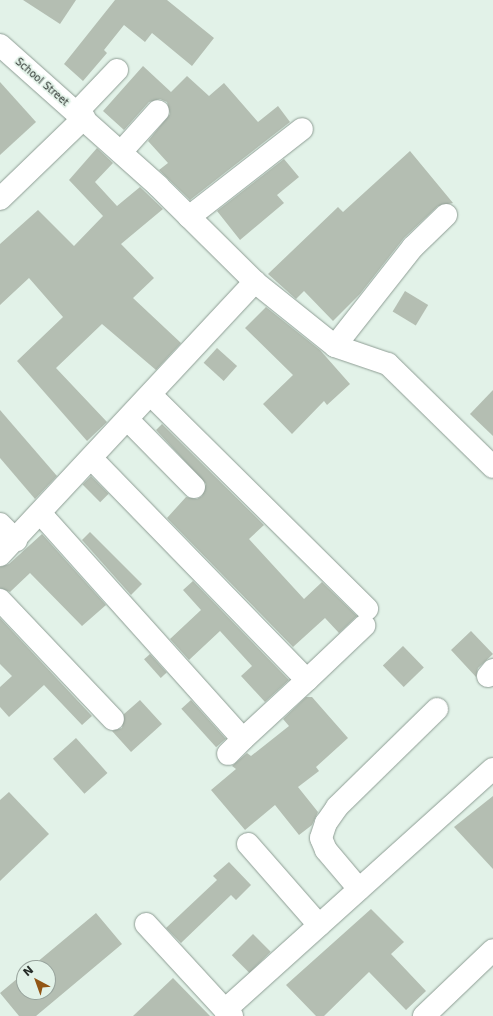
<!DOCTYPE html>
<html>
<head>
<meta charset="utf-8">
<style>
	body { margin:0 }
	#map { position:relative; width:493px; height:1016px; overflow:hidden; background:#e2f2e8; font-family:"DejaVu Sans",sans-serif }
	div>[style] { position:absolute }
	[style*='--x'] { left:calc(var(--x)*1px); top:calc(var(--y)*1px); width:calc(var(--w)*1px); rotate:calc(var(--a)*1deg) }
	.building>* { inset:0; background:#b4beb2; transform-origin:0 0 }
	.roads { filter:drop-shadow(0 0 1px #8e9d94) drop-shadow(0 0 1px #8e9d94) }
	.minor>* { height:22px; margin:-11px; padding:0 11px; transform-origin:11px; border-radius:11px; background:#fff }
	span { translate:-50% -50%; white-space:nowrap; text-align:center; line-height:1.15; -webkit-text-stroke:3.5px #e2f2e8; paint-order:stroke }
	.street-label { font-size:10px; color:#272d29 }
	.north { position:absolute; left:16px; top:960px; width:40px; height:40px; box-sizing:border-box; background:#e2f2e8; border:1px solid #97a39c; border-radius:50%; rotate:319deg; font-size:11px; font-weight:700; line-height:16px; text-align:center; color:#272d29 }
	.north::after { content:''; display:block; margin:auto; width:14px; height:18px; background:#925615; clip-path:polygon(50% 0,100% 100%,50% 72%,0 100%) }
</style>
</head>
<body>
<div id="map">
	<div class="building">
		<div style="clip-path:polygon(23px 0,76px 0,60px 24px)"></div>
		<div style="clip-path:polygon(115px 0,167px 0,214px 38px,192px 66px,152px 33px,145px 42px,124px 25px,104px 50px,107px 53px,83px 81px,64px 64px)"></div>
		<div style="clip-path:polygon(143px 66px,171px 92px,187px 76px,209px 96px,224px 83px,258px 122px,278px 106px,290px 122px,190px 200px,159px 170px,168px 163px,148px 141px,170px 114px,167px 102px,160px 99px,149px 102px,124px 130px,103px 111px)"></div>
		<div style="clip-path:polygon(0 82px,36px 122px,0 155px)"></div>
		<div style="clip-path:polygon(97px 148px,113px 163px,95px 182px,117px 206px,140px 187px,163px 209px,121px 244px,154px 278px,133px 298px,181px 343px,156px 370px,102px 324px,56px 368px,107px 422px,87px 441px,17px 361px,63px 317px,29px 278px,0 305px,0 244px,38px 210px,74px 246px,103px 216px,69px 180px)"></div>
		<div style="clip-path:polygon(410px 151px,453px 203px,438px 206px,404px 238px,360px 294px,333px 321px,304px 291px,296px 299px,268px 274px,338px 207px,343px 212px)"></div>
		<div style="clip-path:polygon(284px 159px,299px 177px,277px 195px,284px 203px,240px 240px,217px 211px)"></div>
		<div style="left:405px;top:291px;width:27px;height:24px;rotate:31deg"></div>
		<div style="clip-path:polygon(266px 307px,320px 350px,350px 384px,327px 405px,324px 401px,292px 434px,263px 404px,293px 375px,245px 328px)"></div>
		<div style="left:217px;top:348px;width:27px;height:20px;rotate:42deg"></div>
		<div style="clip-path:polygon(493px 390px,493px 436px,470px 414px)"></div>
		<div style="clip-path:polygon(0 410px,57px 476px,35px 499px,0 458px)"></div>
		<div style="clip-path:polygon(162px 424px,264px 525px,249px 539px,304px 599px,322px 582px,357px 616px,339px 633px,325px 618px,293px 647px,167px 518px,186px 497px,197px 499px,202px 496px,206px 484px,156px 430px)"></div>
		<div style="left:91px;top:476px;width:25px;height:12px;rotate:45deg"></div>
		<div style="clip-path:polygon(90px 532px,142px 584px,131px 595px,82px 540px)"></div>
		<div style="clip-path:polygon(42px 534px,106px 605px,82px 626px,30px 573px,10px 592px,0 588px,0 567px,9px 564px)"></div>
		<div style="clip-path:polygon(193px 581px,289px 680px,265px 702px,241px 676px,252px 666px,220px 631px,189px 660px,170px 639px,201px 610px,183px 590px)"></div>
		<div style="clip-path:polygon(0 618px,92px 716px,82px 725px,44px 685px,9px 717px,0 707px,0 687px,12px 676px,0 664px)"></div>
		<div style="clip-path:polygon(471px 631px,493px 654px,478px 668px,476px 677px,451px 650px)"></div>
		<div style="left:403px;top:646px;width:30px;height:28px;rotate:46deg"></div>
		<div style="left:150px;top:654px;width:25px;height:8px;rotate:48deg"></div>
		<div style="clip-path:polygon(306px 697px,312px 697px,348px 738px,316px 767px,319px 771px,298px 787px,318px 812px,312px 825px,299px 835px,275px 805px,245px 830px,211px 790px,236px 769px,232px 766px,247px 753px,251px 756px,289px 726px,283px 719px)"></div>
		<div style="clip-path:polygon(140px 700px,162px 724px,131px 752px,112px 731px,122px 728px,124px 714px)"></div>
		<div style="left:191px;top:700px;width:52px;height:13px;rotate:48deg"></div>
		<div style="left:76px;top:738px;width:47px;height:31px;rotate:48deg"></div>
		<div style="clip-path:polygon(9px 792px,49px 834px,0 881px,0 800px)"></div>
		<div style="clip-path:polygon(493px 796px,493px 869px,454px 827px)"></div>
		<div style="clip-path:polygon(229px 862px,251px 885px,236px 900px,231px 895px,181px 943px,166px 928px,217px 880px,213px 876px)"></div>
		<div style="clip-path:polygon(371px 909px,404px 942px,391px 954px,426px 991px,406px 1010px,369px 972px,324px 1016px,316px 1016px,286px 985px)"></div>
		<div style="clip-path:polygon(96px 913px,122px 944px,36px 1016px,19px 1016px,0 993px,24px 973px,24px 992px,48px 992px,48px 968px,30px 968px)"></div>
		<div style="left:253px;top:934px;width:25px;height:30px;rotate:45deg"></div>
		<div style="clip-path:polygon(173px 978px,210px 1016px,133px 1016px)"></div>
	</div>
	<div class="roads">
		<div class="minor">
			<div style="--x:0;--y:45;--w:212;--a:41.7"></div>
			<div style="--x:158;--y:186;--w:136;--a:44.7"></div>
			<div style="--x:255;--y:282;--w:102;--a:38.7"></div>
			<div style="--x:335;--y:346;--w:56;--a:18.8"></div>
			<div style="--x:388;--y:364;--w:147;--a:44.4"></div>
			<div style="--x:77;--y:112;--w:58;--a:-46.4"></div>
			<div style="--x:121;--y:152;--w:55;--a:-47.9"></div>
			<div style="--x:0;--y:199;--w:117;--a:-44"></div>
			<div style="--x:189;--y:217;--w:143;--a:-37.9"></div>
			<div style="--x:335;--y:346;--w:126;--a:-51.8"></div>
			<div style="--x:413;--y:247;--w:46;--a:-44.1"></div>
			<div style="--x:151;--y:395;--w:304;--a:44.7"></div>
			<div style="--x:128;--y:420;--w:94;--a:45.4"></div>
			<div style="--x:92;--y:459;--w:308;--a:45.8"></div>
			<div style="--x:307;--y:680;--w:87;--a:137.3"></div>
			<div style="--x:41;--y:514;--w:302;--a:48.1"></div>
			<div style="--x:243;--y:739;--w:21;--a:135"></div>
			<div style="--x:0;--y:524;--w:23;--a:45"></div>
			<div style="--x:0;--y:555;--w:374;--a:-47"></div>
			<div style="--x:0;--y:600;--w:164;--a:46.5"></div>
			<div style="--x:488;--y:676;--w:8;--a:-50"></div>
			<div style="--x:307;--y:680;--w:79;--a:-43.5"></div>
			<div style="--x:248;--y:844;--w:108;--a:48.8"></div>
			<div style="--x:359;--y:889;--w:51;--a:-130.2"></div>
			<div style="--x:326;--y:850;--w:13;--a:-113"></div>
			<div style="--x:321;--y:838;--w:16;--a:-72"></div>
			<div style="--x:326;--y:823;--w:19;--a:-55"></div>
			<div style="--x:337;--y:807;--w:140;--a:-44.4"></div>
			<div style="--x:146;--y:924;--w:117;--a:47.4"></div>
			<div style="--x:232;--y:1016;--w:9;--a:-139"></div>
			<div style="--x:225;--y:1010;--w:360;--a:-42"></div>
			<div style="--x:424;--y:1016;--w:95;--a:-43.7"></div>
		</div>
	</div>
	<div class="street-label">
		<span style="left:42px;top:82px;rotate:41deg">School Street</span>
	</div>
	<div class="north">N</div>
</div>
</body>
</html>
